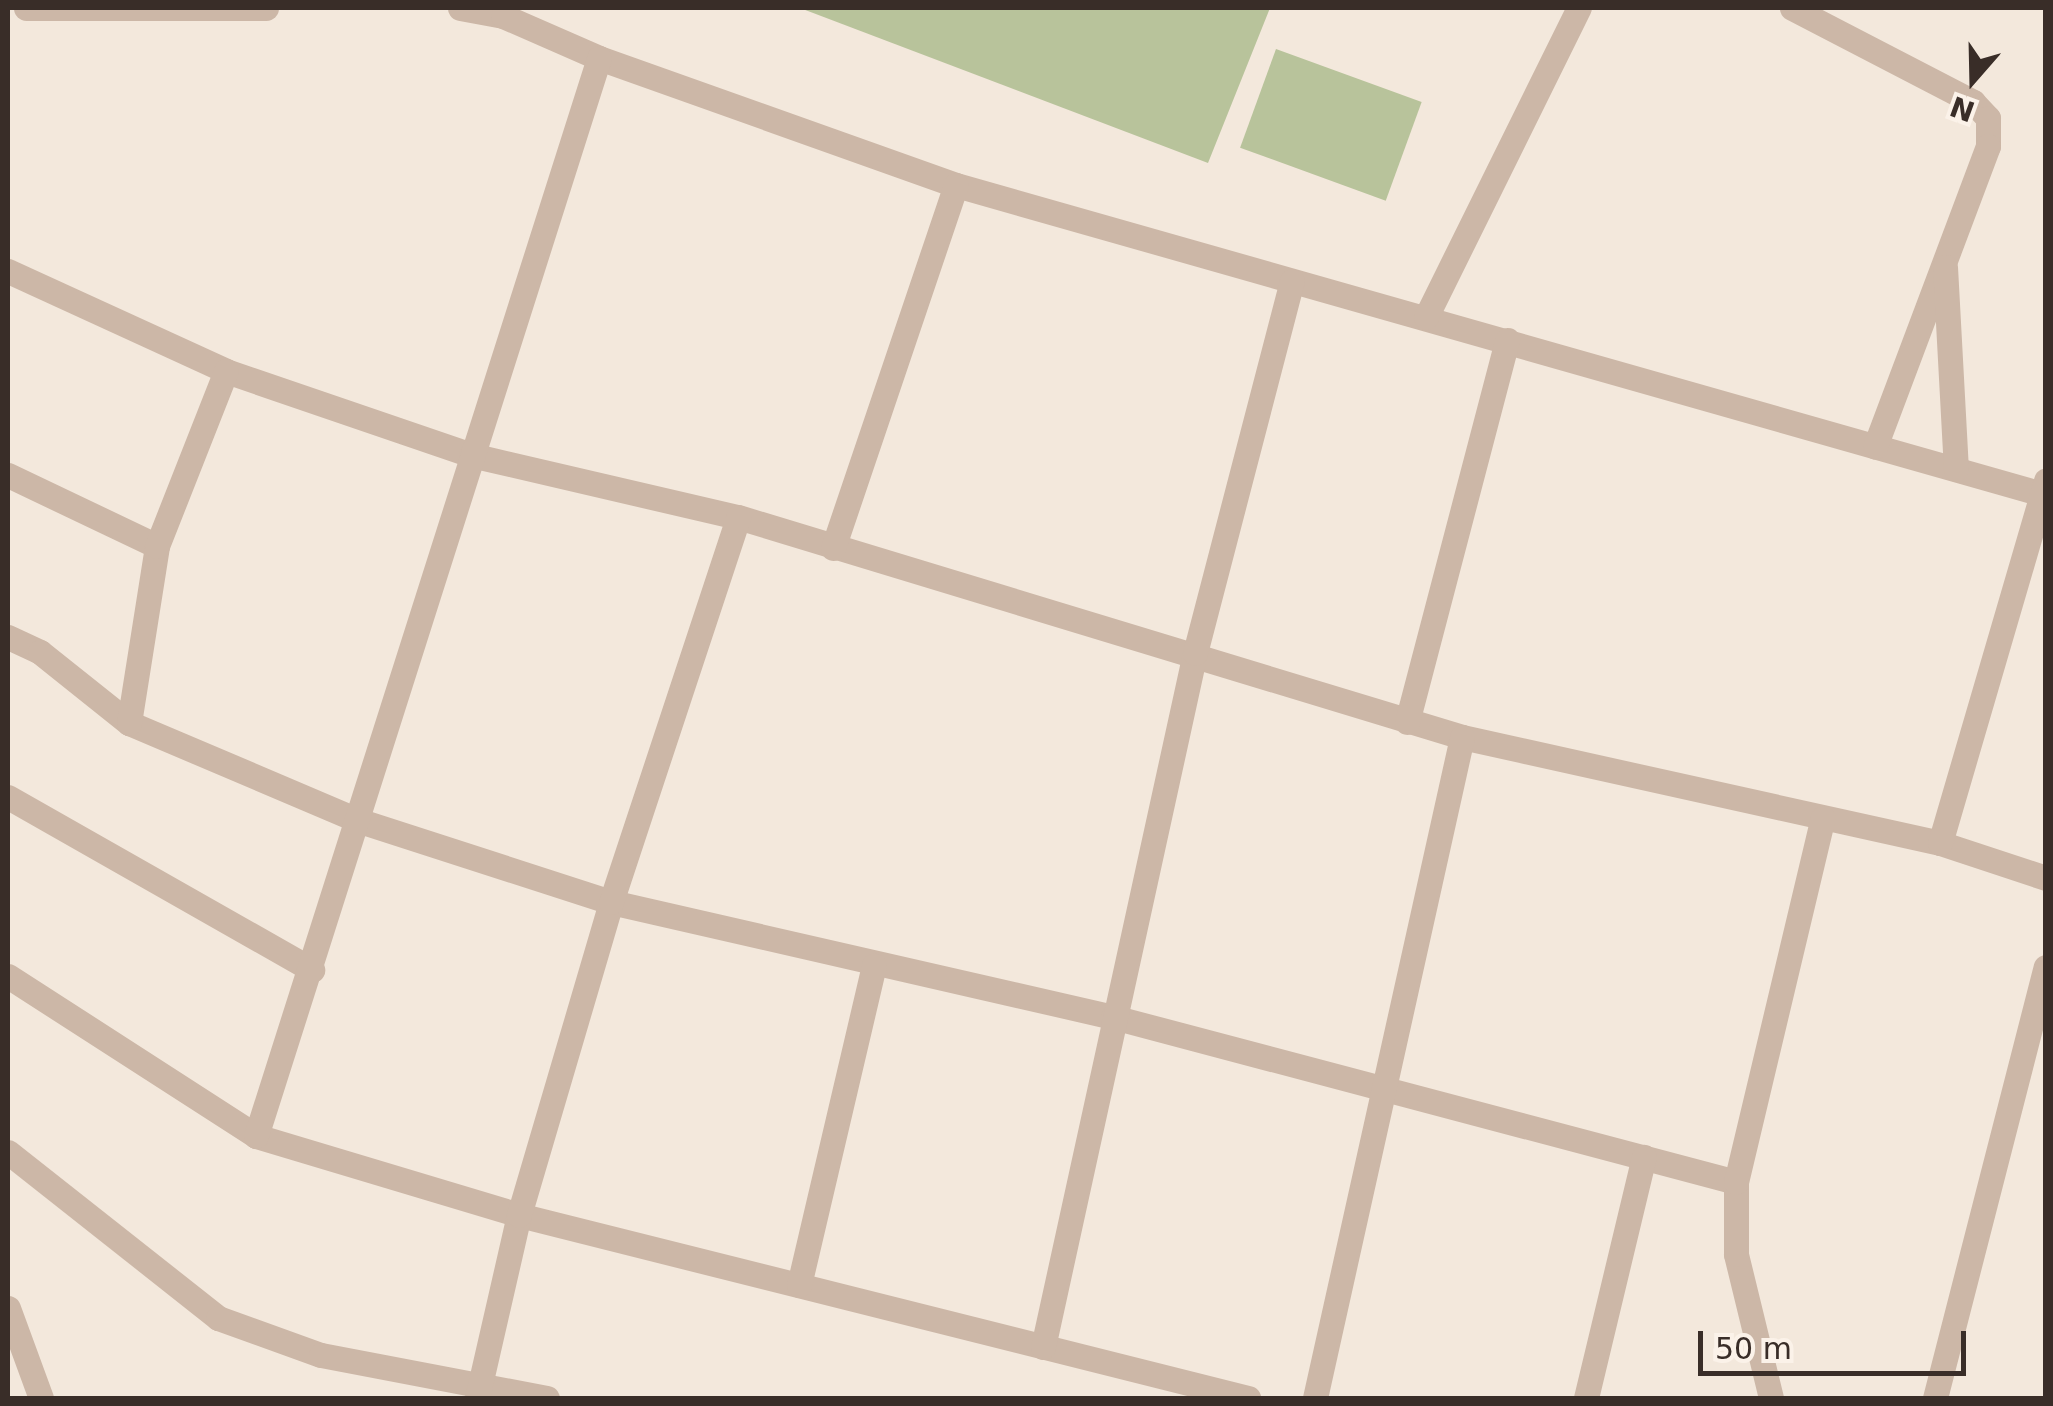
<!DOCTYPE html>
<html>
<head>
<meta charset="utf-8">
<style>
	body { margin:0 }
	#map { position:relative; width:2053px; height:1406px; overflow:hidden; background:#f3e8dc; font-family:"DejaVu Sans",sans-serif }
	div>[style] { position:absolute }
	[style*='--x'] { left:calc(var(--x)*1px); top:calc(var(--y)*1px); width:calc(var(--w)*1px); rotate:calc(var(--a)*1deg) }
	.green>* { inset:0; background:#b8c39b; transform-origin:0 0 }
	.minor>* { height:25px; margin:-12.5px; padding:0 12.5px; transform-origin:12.5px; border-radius:12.5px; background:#ccb7a7 }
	span { translate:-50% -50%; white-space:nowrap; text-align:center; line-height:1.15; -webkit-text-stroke:10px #fbf2e9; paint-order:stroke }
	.frame { position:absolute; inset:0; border:10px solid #392d28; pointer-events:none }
	.north { position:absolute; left:1923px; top:30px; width:100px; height:100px; -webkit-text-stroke:8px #fbf2e9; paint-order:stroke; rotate:200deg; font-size:28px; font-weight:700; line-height:40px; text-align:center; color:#392d28 }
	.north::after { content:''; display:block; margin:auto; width:35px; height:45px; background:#392d28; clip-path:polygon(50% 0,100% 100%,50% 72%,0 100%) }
	.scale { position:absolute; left:1698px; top:1331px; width:268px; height:45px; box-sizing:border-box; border:5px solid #392d28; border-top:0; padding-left:12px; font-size:30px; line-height:35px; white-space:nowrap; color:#392d28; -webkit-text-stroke:8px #fbf2e9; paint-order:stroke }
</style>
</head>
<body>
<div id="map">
	<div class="green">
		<div style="clip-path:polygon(800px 8px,1270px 8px,1208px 163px)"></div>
		<div style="left:1276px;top:49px;width:155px;height:105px;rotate:20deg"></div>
	</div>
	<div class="minor">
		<div style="--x:26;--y:8;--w:240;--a:0"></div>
		<div style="--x:460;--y:8;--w:44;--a:10.5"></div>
		<div style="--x:503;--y:16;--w:105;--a:23.6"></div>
		<div style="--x:599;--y:58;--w:379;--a:19.6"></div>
		<div style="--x:956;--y:185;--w:1133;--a:15.88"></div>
		<div style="--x:1792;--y:8;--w:204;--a:27.4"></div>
		<div style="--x:1973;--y:102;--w:22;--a:47"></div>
		<div style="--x:1988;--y:118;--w:28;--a:90"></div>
		<div style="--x:1988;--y:146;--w:321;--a:110.6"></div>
		<div style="--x:1945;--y:267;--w:202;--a:86.9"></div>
		<div style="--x:8;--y:271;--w:240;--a:24.6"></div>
		<div style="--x:226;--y:371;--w:259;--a:18.9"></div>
		<div style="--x:471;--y:455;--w:274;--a:13.1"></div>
		<div style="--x:738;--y:517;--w:757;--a:16.9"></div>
		<div style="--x:1462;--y:737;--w:490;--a:12.5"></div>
		<div style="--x:1940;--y:843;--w:112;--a:18.3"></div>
		<div style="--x:1426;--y:317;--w:345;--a:-63.7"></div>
		<div style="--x:8;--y:475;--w:165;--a:25.5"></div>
		<div style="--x:833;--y:548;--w:383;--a:-71.3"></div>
		<div style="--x:8;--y:637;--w:35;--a:25"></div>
		<div style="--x:40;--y:652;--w:114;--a:38.6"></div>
		<div style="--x:129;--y:723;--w:248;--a:23"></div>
		<div style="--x:357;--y:820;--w:267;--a:17.9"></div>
		<div style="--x:611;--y:902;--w:515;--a:12.9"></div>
		<div style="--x:1113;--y:1017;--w:644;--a:14.83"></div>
		<div style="--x:1407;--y:722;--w:395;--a:-75.3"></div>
		<div style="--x:129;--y:723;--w:179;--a:-81"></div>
		<div style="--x:157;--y:546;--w:188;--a:-68.5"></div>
		<div style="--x:8;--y:797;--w:350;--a:29.6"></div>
		<div style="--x:1940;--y:843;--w:378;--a:-73.7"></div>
		<div style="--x:8;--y:976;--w:295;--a:32.8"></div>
		<div style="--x:256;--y:1136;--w:275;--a:16.7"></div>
		<div style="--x:519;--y:1215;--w:752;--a:14.09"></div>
		<div style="--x:256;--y:1136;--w:1131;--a:-72.35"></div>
		<div style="--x:8;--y:1152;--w:268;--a:38.3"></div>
		<div style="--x:218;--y:1318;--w:109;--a:19.8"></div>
		<div style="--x:321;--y:1355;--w:230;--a:10.8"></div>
		<div style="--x:799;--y:1285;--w:328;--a:-76.8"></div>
		<div style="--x:8;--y:1308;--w:96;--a:69.9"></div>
		<div style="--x:1043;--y:1347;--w:710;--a:-77.65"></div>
		<div style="--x:1195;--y:653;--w:384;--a:-75.4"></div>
		<div style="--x:477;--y:1398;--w:188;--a:-77.1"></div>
		<div style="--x:519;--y:1215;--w:326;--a:-73.6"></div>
		<div style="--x:611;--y:902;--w:405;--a:-71.7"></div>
		<div style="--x:1315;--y:1398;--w:677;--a:-77.46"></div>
		<div style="--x:1586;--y:1398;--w:248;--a:-76.5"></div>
		<div style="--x:1771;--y:1398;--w:148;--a:-103.7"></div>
		<div style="--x:1736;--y:1254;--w:72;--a:-90"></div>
		<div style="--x:1736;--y:1182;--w:374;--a:-76.6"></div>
		<div style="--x:1935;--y:1398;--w:445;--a:-75.6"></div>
	</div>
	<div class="frame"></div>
	<div class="north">N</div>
	<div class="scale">50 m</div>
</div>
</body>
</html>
